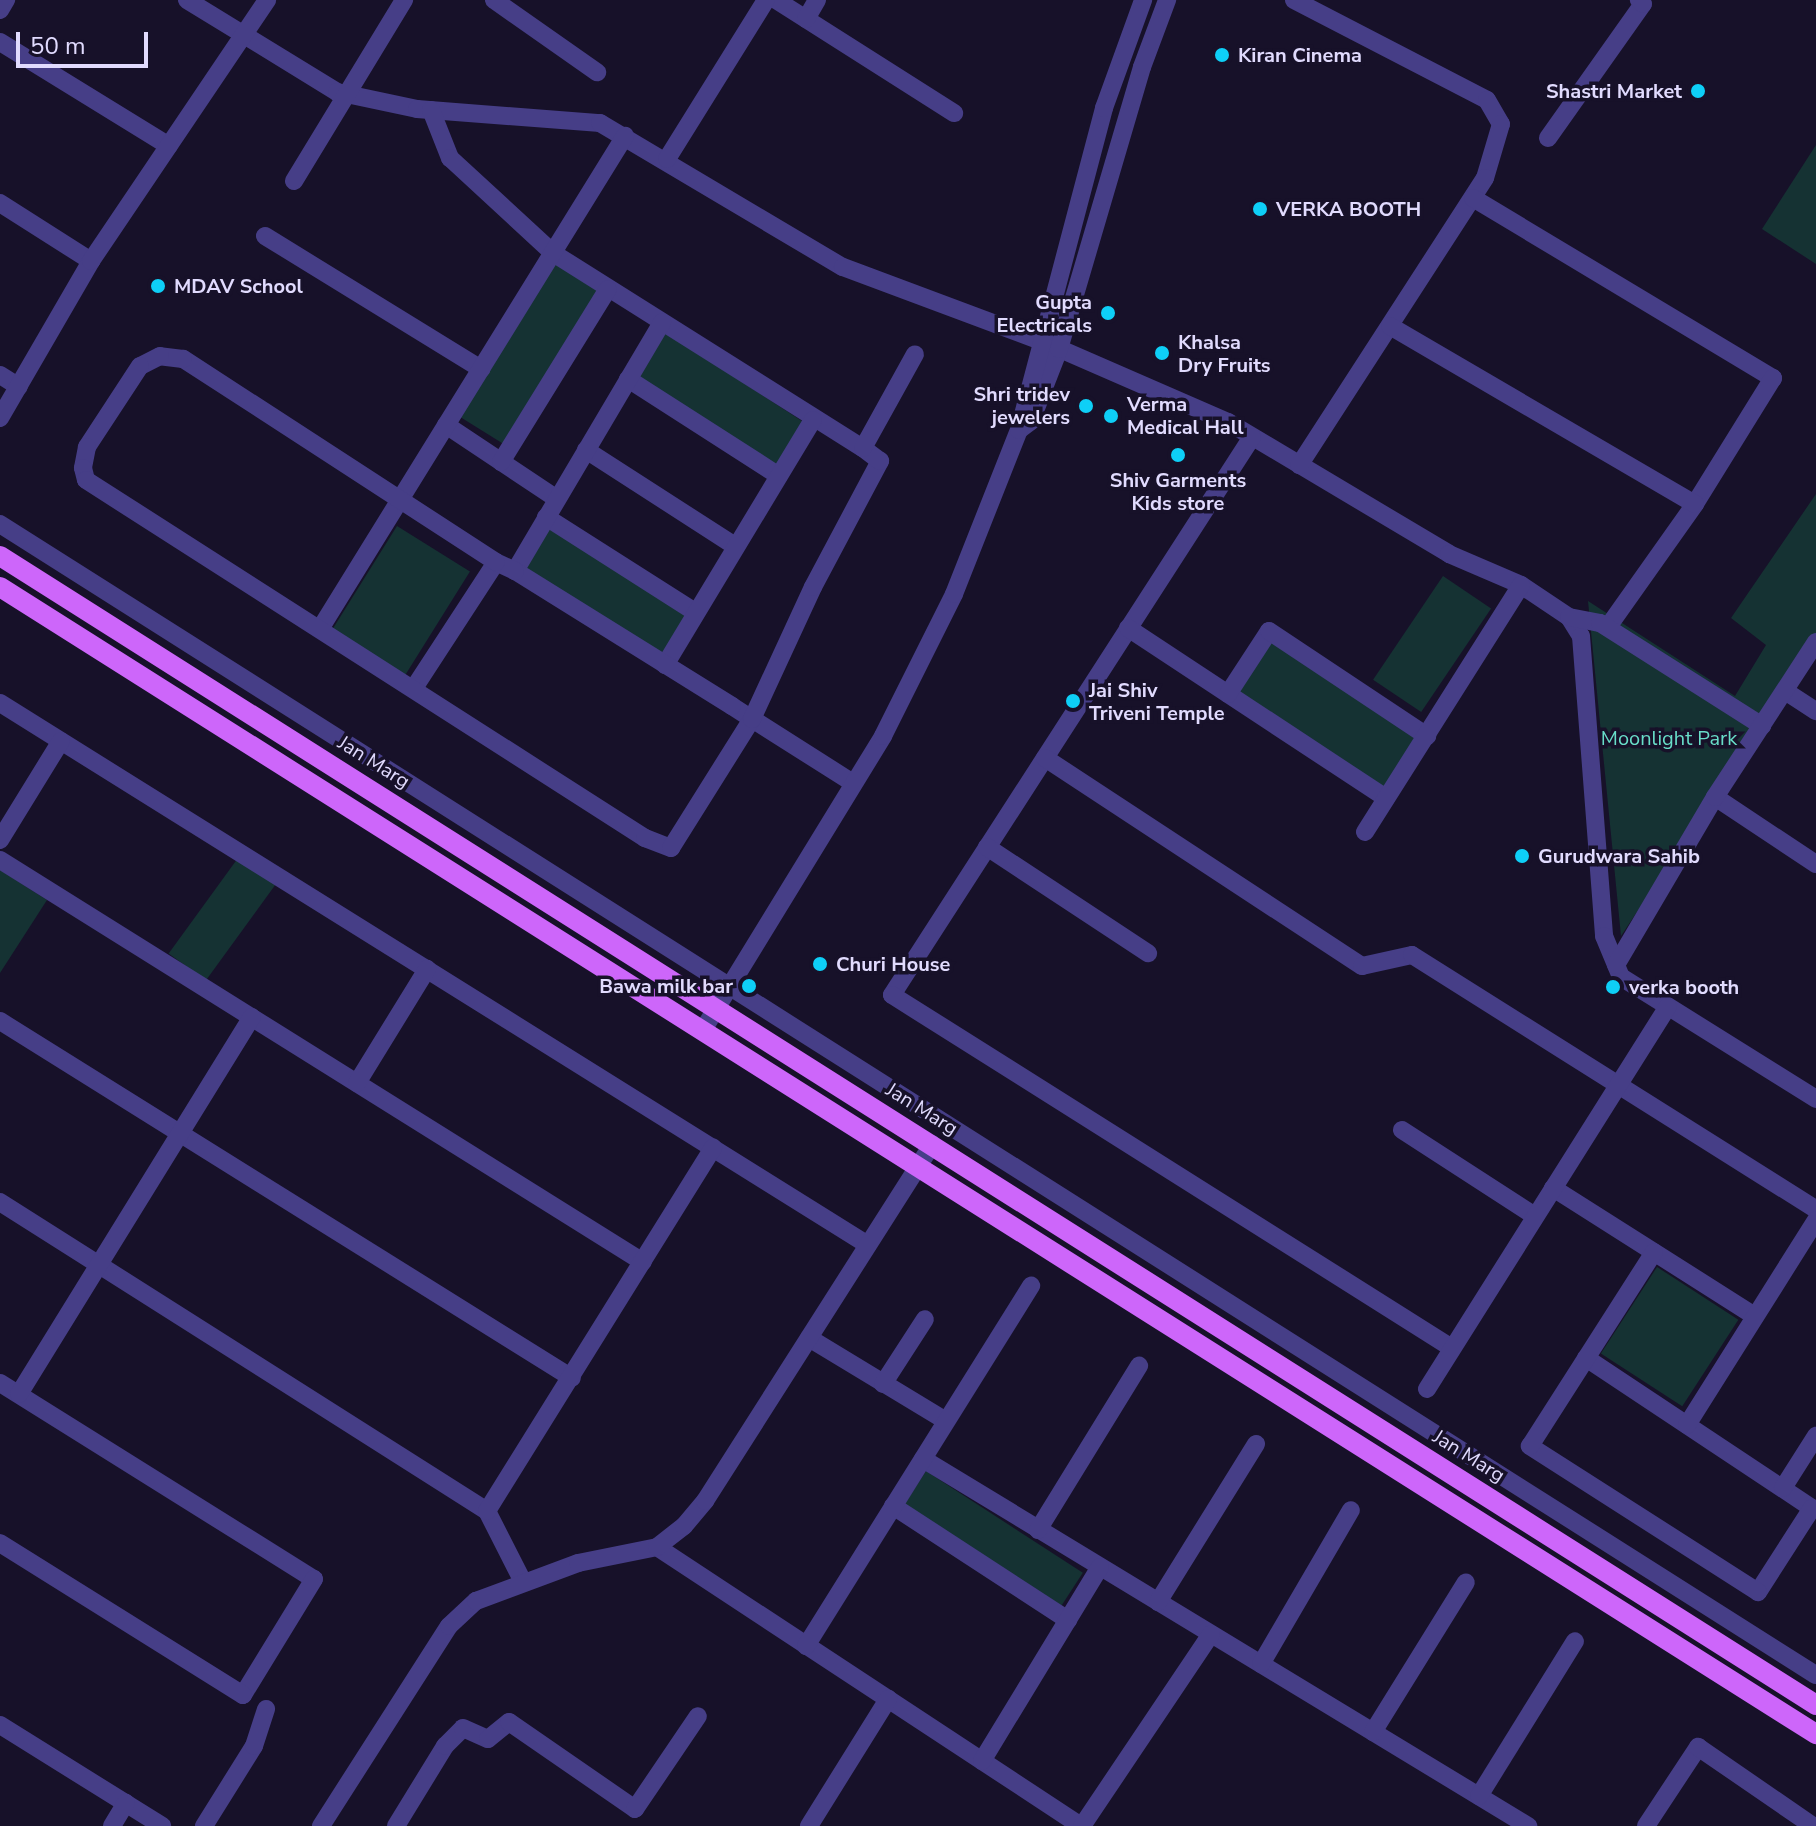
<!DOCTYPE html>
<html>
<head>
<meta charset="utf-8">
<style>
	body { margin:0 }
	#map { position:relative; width:1816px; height:1826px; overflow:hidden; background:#171129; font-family:"Nunito Sans",sans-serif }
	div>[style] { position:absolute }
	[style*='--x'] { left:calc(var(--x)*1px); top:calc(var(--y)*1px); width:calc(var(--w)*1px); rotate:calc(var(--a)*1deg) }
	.green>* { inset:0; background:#153233; transform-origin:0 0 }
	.minor>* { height:18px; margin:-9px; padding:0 9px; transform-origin:9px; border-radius:9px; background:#463e87 }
	.major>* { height:20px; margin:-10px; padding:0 10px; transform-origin:10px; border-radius:10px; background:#cd66fa }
	.dots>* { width:22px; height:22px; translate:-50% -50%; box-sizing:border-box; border:4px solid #171129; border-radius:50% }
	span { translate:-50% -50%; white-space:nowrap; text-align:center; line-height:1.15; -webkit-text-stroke:7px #171129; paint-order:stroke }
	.poi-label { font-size:20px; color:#e1dbfe; font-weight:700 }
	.left { translate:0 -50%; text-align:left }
	.right { translate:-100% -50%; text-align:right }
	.park-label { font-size:20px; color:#68ddc8 }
	.street-label { font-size:20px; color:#e1dbfe }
	.scale { position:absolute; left:16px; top:32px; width:132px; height:36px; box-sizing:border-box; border:4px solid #e1dbfe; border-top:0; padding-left:10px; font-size:24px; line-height:28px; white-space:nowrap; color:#e1dbfe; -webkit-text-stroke:6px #171129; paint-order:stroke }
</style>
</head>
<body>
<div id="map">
	<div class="green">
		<div style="clip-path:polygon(1816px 145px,1816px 264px,1762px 229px)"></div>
		<div style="left:556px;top:261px;width:53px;height:183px;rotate:32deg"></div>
		<div style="left:665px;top:332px;width:166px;height:54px;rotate:33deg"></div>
		<div style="clip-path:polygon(1816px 494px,1816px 641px,1621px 936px,1588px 601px,1735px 696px,1766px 645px,1731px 618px)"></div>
		<div style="left:548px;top:525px;width:165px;height:61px;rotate:32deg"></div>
		<div style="left:397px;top:526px;width:86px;height:122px;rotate:32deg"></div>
		<div style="left:1443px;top:576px;width:58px;height:125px;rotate:34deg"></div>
		<div style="left:1269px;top:631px;width:190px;height:75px;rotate:34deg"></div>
		<div style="left:238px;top:858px;width:46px;height:118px;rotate:36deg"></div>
		<div style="clip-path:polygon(0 870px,47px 900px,0 973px)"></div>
		<div style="left:1657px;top:1267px;width:97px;height:103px;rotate:33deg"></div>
		<div style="left:926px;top:1471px;width:187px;height:39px;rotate:33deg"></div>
	</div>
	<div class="minor">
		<div style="--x:187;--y:0;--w:176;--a:31.5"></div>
		<div style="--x:337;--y:92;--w:82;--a:12"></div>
		<div style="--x:417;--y:109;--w:184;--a:4.4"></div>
		<div style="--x:600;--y:123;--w:282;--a:30.7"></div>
		<div style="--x:843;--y:267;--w:215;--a:20.5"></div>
		<div style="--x:1044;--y:342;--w:201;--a:23.5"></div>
		<div style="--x:1228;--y:422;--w:257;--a:30.8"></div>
		<div style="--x:1449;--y:554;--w:78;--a:23.3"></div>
		<div style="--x:1521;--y:585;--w:58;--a:33.7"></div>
		<div style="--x:1569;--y:617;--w:22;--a:58"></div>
		<div style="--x:1581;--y:636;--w:301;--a:85.6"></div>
		<div style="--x:1604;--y:936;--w:44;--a:67.5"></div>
		<div style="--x:1621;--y:977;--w:230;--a:32"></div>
		<div style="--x:494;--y:0;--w:126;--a:35"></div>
		<div style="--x:776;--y:0;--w:211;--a:32.4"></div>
		<div style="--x:1294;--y:0;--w:217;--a:27.4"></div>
		<div style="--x:1487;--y:100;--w:28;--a:60"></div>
		<div style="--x:1501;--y:124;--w:56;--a:106.5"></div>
		<div style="--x:1485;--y:178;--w:342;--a:122.9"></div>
		<div style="--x:0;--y:10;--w:12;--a:-59"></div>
		<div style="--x:806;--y:19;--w:22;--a:-60"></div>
		<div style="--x:0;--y:42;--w:198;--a:31.6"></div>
		<div style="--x:431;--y:110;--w:52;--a:68.4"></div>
		<div style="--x:450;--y:158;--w:140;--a:42.7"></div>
		<div style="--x:553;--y:253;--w:366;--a:32.2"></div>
		<div style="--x:1548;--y:138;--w:164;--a:-54.7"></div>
		<div style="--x:1643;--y:4;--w:6;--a:-135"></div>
		<div style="--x:667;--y:159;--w:187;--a:-58.1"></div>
		<div style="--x:294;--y:181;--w:212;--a:-58.7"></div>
		<div style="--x:1473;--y:198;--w:350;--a:31"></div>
		<div style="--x:1773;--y:378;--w:148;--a:121.8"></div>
		<div style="--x:1695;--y:504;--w:151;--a:125.3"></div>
		<div style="--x:0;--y:203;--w:108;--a:32.5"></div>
		<div style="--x:265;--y:236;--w:254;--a:31.6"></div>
		<div style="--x:1390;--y:326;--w:353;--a:30.3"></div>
		<div style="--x:0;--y:375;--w:22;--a:32"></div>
		<div style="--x:628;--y:379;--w:179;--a:32.7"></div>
		<div style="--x:0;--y:418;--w:181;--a:-59.9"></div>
		<div style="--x:91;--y:261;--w:315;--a:-56"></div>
		<div style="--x:446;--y:425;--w:133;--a:33.7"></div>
		<div style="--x:1019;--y:430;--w:15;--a:-37"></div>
		<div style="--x:1031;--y:421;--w:77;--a:-68.7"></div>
		<div style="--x:1059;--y:349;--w:294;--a:-73.6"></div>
		<div style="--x:1142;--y:67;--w:72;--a:-69.5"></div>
		<div style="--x:1252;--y:437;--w:664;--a:122.83"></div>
		<div style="--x:892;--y:995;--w:662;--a:32.23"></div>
		<div style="--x:586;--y:450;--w:177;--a:32.8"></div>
		<div style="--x:501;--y:462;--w:203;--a:-58.3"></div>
		<div style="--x:546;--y:517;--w:177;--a:32.5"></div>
		<div style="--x:0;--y:524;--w:2150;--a:32.37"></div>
		<div style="--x:515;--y:571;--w:289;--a:-59.4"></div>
		<div style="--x:1569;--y:617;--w:32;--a:11"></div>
		<div style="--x:1600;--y:623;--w:192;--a:32.4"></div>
		<div style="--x:1128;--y:628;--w:309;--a:33.4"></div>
		<div style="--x:320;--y:629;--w:580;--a:-58.26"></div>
		<div style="--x:665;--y:665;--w:286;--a:-58.9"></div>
		<div style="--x:414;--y:688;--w:150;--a:-56.9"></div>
		<div style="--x:1785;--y:691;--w:37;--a:33"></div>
		<div style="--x:1228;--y:694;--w:75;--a:-56.9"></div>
		<div style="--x:1269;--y:631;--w:190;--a:33.6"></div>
		<div style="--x:0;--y:703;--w:1023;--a:31.98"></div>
		<div style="--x:1045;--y:758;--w:379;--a:33.3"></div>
		<div style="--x:1362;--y:966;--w:51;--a:-12.4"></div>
		<div style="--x:1412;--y:955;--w:477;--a:32.2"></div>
		<div style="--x:853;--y:783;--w:120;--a:-147.6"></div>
		<div style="--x:752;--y:719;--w:24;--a:-147"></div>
		<div style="--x:732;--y:706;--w:256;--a:-148.1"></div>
		<div style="--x:515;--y:571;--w:21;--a:-155"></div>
		<div style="--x:496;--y:562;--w:373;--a:-147"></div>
		<div style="--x:183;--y:359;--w:23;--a:-173"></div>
		<div style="--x:160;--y:356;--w:22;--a:153"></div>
		<div style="--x:140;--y:366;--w:97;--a:123.2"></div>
		<div style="--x:87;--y:447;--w:21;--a:101"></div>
		<div style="--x:83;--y:468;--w:12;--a:76"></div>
		<div style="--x:86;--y:480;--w:664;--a:32.64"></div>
		<div style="--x:645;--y:838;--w:28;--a:21"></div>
		<div style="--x:671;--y:848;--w:152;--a:-57.9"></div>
		<div style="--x:752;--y:719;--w:145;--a:-65.2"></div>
		<div style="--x:813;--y:587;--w:143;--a:-62"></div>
		<div style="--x:880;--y:461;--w:21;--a:-143"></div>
		<div style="--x:863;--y:448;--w:107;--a:-61"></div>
		<div style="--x:1715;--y:797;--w:121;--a:33.6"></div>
		<div style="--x:1365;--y:832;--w:292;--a:-57.7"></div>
		<div style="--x:0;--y:840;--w:116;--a:-58.4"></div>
		<div style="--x:987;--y:847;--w:193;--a:33.4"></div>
		<div style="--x:0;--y:860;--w:758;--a:32.01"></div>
		<div style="--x:1616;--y:965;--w:195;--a:-59.5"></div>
		<div style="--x:1715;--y:797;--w:185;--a:-56.9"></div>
		<div style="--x:0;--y:1021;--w:674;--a:31.97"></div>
		<div style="--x:703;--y:1030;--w:345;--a:-58.5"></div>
		<div style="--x:883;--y:736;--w:159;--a:-63.4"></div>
		<div style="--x:954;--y:594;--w:176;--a:-68.4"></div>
		<div style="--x:1019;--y:430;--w:333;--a:-75.2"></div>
		<div style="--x:1104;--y:108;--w:115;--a:-70.1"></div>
		<div style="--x:357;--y:1083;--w:134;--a:-58.4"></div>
		<div style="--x:1402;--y:1130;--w:158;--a:32.9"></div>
		<div style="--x:1553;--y:1188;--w:239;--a:32.4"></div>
		<div style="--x:0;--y:1202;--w:577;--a:32.4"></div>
		<div style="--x:487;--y:1511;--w:77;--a:63.1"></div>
		<div style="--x:809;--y:1338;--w:160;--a:31.2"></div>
		<div style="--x:1586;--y:1358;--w:271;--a:33.6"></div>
		<div style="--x:1812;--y:1508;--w:100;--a:122.7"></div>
		<div style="--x:1758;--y:1592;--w:271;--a:-147.4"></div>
		<div style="--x:1530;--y:1446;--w:230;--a:-57.4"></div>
		<div style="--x:0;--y:1383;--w:370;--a:32"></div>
		<div style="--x:314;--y:1579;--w:136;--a:121.5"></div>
		<div style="--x:243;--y:1695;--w:287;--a:-148"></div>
		<div style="--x:883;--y:1384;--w:77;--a:-57.1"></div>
		<div style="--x:1427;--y:1389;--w:452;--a:-57.8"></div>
		<div style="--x:19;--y:1394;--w:443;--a:-58.3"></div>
		<div style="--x:1687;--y:1425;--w:242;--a:-57.8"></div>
		<div style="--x:923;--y:1459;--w:708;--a:31.24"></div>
		<div style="--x:1783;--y:1488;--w:62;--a:-57.6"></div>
		<div style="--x:893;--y:1506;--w:209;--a:33.1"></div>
		<div style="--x:487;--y:1511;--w:428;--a:-58.1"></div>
		<div style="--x:1038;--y:1530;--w:193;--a:-58.4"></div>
		<div style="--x:657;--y:1547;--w:508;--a:33.35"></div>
		<div style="--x:1158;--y:1602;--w:186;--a:-58.2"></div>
		<div style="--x:806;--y:1646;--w:425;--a:-58"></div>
		<div style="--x:1261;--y:1664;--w:178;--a:-59.7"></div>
		<div style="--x:0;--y:1725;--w:191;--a:31.9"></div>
		<div style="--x:1373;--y:1732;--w:176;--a:-58.2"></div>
		<div style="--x:982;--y:1761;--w:227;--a:-58.7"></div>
		<div style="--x:1479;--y:1796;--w:182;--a:-58.2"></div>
		<div style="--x:112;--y:1826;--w:27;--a:-59"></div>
		<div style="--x:204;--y:1826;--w:94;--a:-58"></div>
		<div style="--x:254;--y:1746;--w:39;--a:-72"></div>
		<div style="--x:321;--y:1826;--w:237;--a:-57.4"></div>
		<div style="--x:449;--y:1626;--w:37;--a:-43"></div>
		<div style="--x:476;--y:1601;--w:109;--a:-20.4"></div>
		<div style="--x:578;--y:1563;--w:81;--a:-11.4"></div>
		<div style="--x:657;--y:1547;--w:34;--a:-38"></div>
		<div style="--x:684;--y:1526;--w:33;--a:-50"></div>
		<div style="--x:705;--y:1501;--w:423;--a:-57.5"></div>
		<div style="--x:396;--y:1826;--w:94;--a:-58.5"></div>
		<div style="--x:445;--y:1746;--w:25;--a:-45"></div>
		<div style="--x:463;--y:1728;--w:27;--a:24"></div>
		<div style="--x:488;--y:1739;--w:27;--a:-39"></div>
		<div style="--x:509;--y:1722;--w:153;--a:34.6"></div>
		<div style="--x:635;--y:1809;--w:112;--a:-55.9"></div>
		<div style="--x:809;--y:1826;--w:150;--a:-58.1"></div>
		<div style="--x:1082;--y:1826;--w:231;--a:-56.1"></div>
		<div style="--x:1646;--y:1826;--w:95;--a:-56.6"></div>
		<div style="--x:1698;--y:1747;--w:140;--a:34.5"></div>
	</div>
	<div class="major">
		<div style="--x:0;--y:556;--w:2149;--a:32.32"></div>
		<div style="--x:0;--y:587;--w:2148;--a:32.28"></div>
	</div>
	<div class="dots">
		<div style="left:1222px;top:55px;background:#0ecff7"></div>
		<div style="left:1698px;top:91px;background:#0ecff7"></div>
		<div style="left:1260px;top:209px;background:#0ecff7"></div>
		<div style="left:158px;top:286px;background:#0ecff7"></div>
		<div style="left:1108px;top:313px;background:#0ecff7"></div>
		<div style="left:1162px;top:353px;background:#0ecff7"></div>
		<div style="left:1086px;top:406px;background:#0ecff7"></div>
		<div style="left:1111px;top:416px;background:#0ecff7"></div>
		<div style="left:1178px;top:455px;background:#0ecff7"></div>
		<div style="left:1073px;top:701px;background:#0ecff7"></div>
		<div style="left:1522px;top:856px;background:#0ecff7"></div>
		<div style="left:820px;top:964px;background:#0ecff7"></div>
		<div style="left:749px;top:986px;background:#0ecff7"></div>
		<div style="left:1613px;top:987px;background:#0ecff7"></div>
	</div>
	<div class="poi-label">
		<span class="left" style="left:1238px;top:55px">Kiran Cinema</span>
		<span class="right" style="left:1682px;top:91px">Shastri Market</span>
		<span class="left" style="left:1276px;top:209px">VERKA BOOTH</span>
		<span class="left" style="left:174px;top:286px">MDAV School</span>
		<span class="right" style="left:1092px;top:314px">Gupta<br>Electricals</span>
		<span class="left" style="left:1178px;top:354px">Khalsa<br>Dry Fruits</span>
		<span class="right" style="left:1070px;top:406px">Shri tridev<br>jewelers</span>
		<span class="left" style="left:1127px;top:416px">Verma<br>Medical Hall</span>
		<span style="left:1178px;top:492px">Shiv Garments<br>Kids store</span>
		<span class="left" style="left:1089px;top:702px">Jai Shiv<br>Triveni Temple</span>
		<span class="left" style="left:1538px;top:856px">Gurudwara Sahib</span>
		<span class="left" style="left:836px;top:964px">Churi House</span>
		<span class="right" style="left:733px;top:986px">Bawa milk bar</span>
		<span class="left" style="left:1629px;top:987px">verka booth</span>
	</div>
	<div class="park-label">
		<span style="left:1669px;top:738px">Moonlight Park</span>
	</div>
	<div class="street-label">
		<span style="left:374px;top:762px;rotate:32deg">Jan Marg</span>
		<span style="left:922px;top:1109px;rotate:32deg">Jan Marg</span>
		<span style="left:1469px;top:1456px;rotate:32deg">Jan Marg</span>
	</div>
	<div class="scale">50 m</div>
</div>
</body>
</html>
